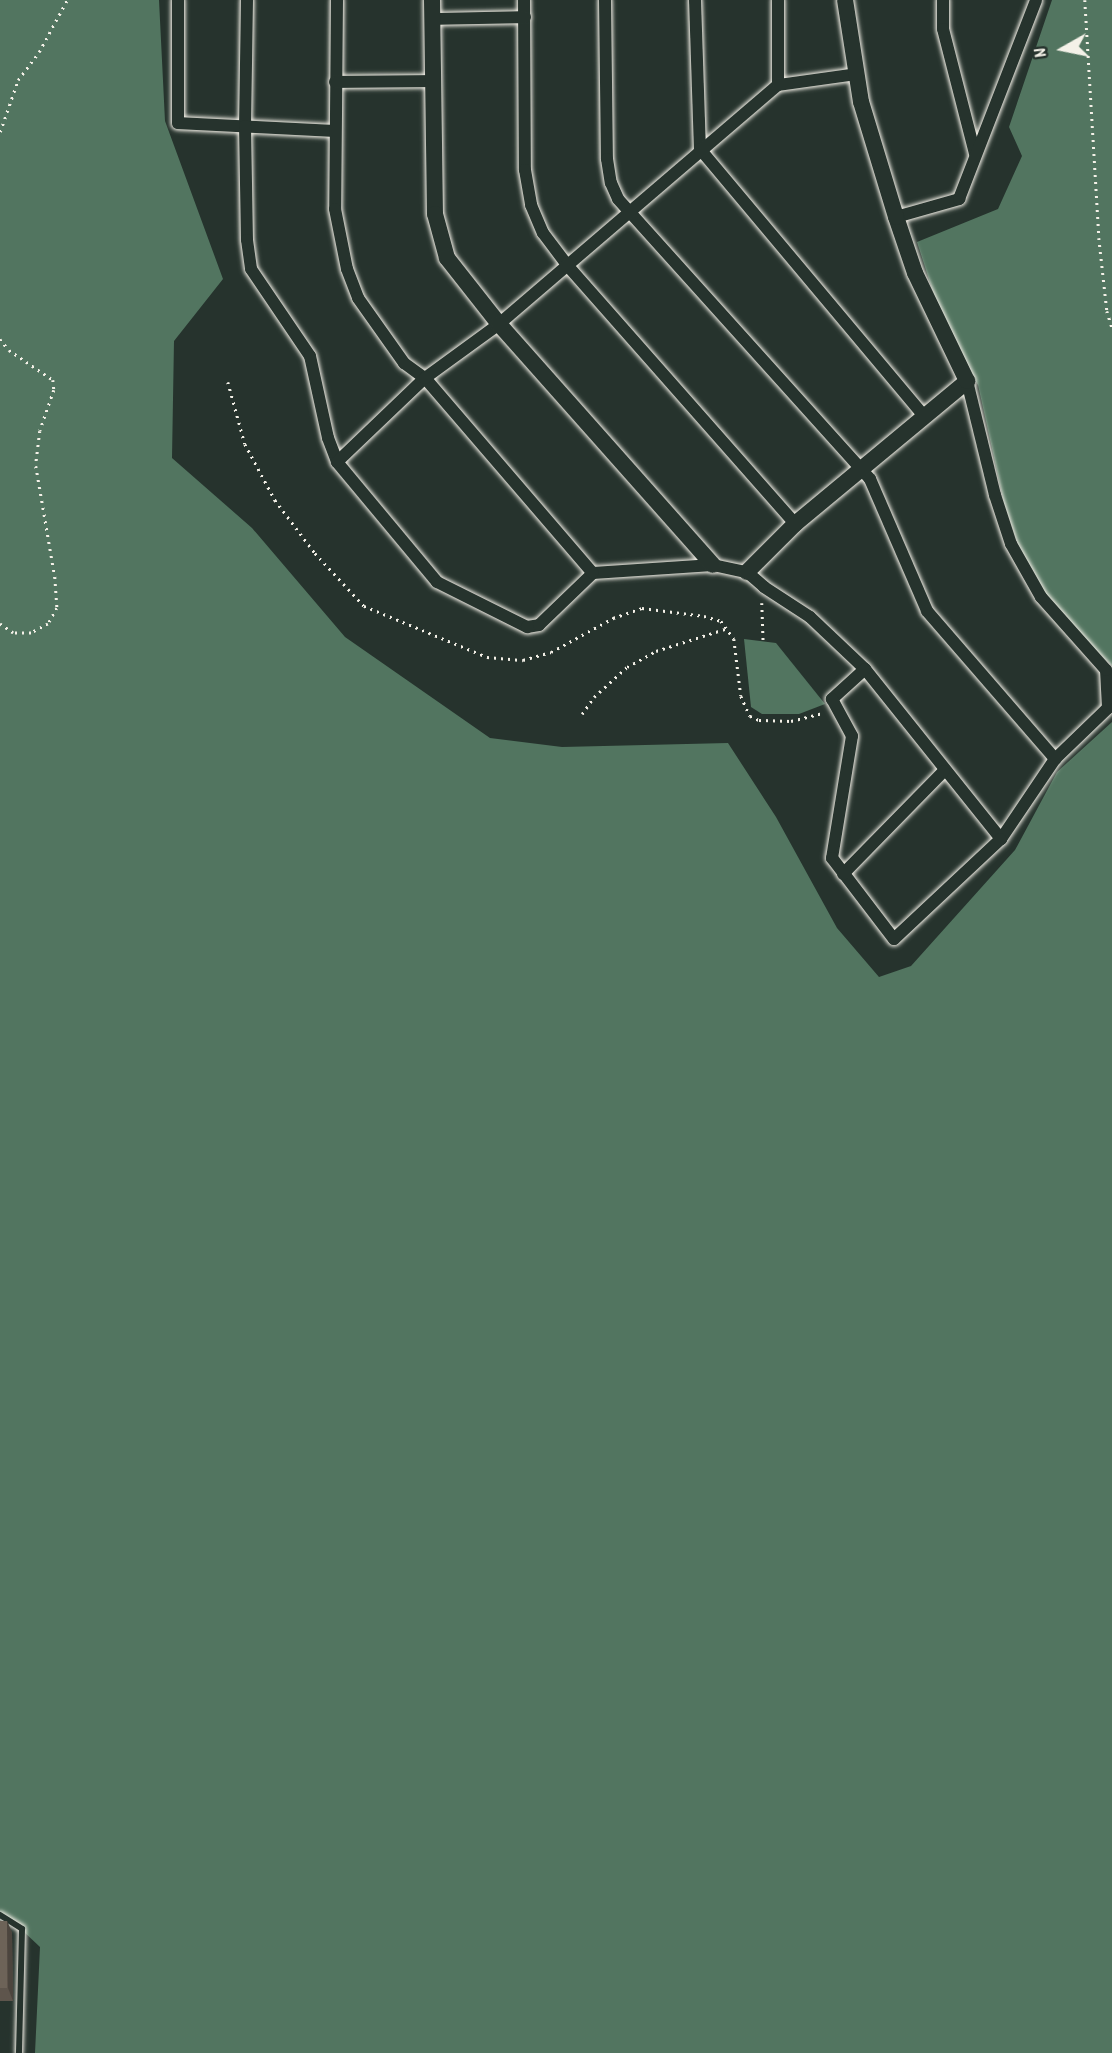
<!DOCTYPE html>
<html>
<head>
<meta charset="utf-8">
<style>
	body { margin:0 }
	#map { position:relative; width:1112px; height:2053px; overflow:hidden; background:#26332d; font-family:Dekko,sans-serif }
	div>[style] { position:absolute }
	[style*='--x'] { left:calc(var(--x)*1px); top:calc(var(--y)*1px); width:calc(var(--w)*1px); rotate:calc(var(--a)*1deg) }
	.green>* { inset:0; background:#527560 }
	.path>* { height:2.5px; margin-top:-1.25px; transform-origin:0; background:repeating-linear-gradient(90deg,#f4f1e8 0 2px,transparent 0 7px) }
	.roads { filter:drop-shadow(0 0 2px #f4f1e8) drop-shadow(0 0 2px #f4f1e8) }
	.service>* { height:6px; margin:-3px; padding:0 3px; transform-origin:3px; border-radius:3px; background:#26332d }
	.minor>* { height:12px; margin:-6px; padding:0 6px; transform-origin:6px; border-radius:6px; background:#26332d }
	.tertiary>* { height:16px; margin:-8px; padding:0 8px; transform-origin:8px; border-radius:8px; background:#26332d }
	.wall>* { inset:0; background:#5e554c }
	.shaded-wall>* { inset:0; background:#4c453e }
	.building>* { inset:0; background:#6d6358; transform-origin:0 0 }
	span { translate:-50% -50%; white-space:nowrap; text-align:center; line-height:1.15; -webkit-text-stroke:6px #26332d; paint-order:stroke }
	.north { position:absolute; left:1028px; top:14px; width:70px; height:70px; -webkit-text-stroke:5px #26332d; paint-order:stroke; rotate:261deg; font-size:19px; font-weight:700; line-height:28px; text-align:center; color:#f4f1e8 }
	.north::after { content:''; display:block; margin:auto; width:24px; height:32px; background:#f4f1e8; clip-path:polygon(50% 0,100% 100%,50% 72%,0 100%) }
</style>
</head>
<body>
<div id="map">
	<div class="green">
		<div style="clip-path:polygon(0 0,159px 0,165px 121px,223px 279px,174px 341px,172px 458px,252px 528px,345px 637px,490px 738px,562px 747px,728px 743px,776px 817px,837px 928px,879px 977px,911px 966px,1015px 850px,1057px 772px,1112px 722px,1112px 2053px,35px 2053px,40px 1947px,6px 1915px,0 1914px)"></div>
		<div style="clip-path:polygon(1052px 0,1112px 0,1112px 666px,1046px 600px,1021px 553px,1004px 503px,978px 385px,947px 336px,917px 242px,998px 209px,1022px 156px,1009px 127px)"></div>
		<div style="clip-path:polygon(744px 639px,776px 643px,825px 704px,799px 714px,762px 714px,751px 707px)"></div>
	</div>
	<div class="path">
		<div style="--x:1085;--y:0;--w:238;--a:86.6"></div>
		<div style="--x:1099;--y:238;--w:73;--a:83.7"></div>
		<div style="--x:1107;--y:311;--w:17;--a:73"></div>
		<div style="--x:0;--y:132;--w:55;--a:-70.9"></div>
		<div style="--x:18;--y:80;--w:35;--a:-53"></div>
		<div style="--x:39;--y:52;--w:59;--a:-61.7"></div>
		<div style="--x:0;--y:339;--w:14;--a:51"></div>
		<div style="--x:9;--y:350;--w:53;--a:34.3"></div>
		<div style="--x:53;--y:380;--w:10;--a:84"></div>
		<div style="--x:54;--y:390;--w:43;--a:108.9"></div>
		<div style="--x:40;--y:431;--w:35;--a:97"></div>
		<div style="--x:36;--y:466;--w:113;--a:80.3"></div>
		<div style="--x:55;--y:577;--w:31;--a:86"></div>
		<div style="--x:57;--y:608;--w:18;--a:119"></div>
		<div style="--x:48;--y:624;--w:19;--a:152"></div>
		<div style="--x:31;--y:633;--w:18;--a:180"></div>
		<div style="--x:13;--y:633;--w:16;--a:-145"></div>
		<div style="--x:228;--y:382;--w:64;--a:74.7"></div>
		<div style="--x:245;--y:444;--w:64;--a:61.8"></div>
		<div style="--x:275;--y:500;--w:66;--a:53"></div>
		<div style="--x:315;--y:553;--w:72;--a:47.2"></div>
		<div style="--x:364;--y:606;--w:133;--a:22.5"></div>
		<div style="--x:487;--y:657;--w:36;--a:5"></div>
		<div style="--x:523;--y:660;--w:29;--a:-16"></div>
		<div style="--x:551;--y:652;--w:71;--a:-28.7"></div>
		<div style="--x:613;--y:618;--w:31;--a:-19"></div>
		<div style="--x:642;--y:608;--w:63;--a:7.4"></div>
		<div style="--x:704;--y:616;--w:18;--a:16"></div>
		<div style="--x:721;--y:621;--w:22;--a:54"></div>
		<div style="--x:734;--y:639;--w:57;--a:83"></div>
		<div style="--x:741;--y:696;--w:22;--a:66"></div>
		<div style="--x:750;--y:716;--w:10;--a:24"></div>
		<div style="--x:759;--y:720;--w:32;--a:2"></div>
		<div style="--x:791;--y:721;--w:33;--a:-14"></div>
		<div style="--x:762;--y:603;--w:38;--a:88"></div>
		<div style="--x:582;--y:714;--w:21;--a:-55"></div>
		<div style="--x:594;--y:697;--w:45;--a:-42.3"></div>
		<div style="--x:627;--y:667;--w:33;--a:-29"></div>
		<div style="--x:656;--y:651;--w:76;--a:-17.7"></div>
	</div>
	<div class="roads">
		<div class="service">
			<div style="--x:0;--y:1915;--w:26;--a:32"></div>
			<div style="--x:22;--y:1929;--w:124;--a:91.4"></div>
		</div>
		<div class="minor">
			<div style="--x:178;--y:0;--w:123;--a:90"></div>
			<div style="--x:178;--y:123;--w:156;--a:2.9"></div>
			<div style="--x:247;--y:0;--w:126;--a:90.9"></div>
			<div style="--x:245;--y:126;--w:114;--a:89"></div>
			<div style="--x:247;--y:240;--w:29;--a:82"></div>
			<div style="--x:251;--y:269;--w:105;--a:55.9"></div>
			<div style="--x:310;--y:356;--w:84;--a:77.6"></div>
			<div style="--x:328;--y:438;--w:26;--a:69"></div>
			<div style="--x:337;--y:462;--w:156;--a:50.2"></div>
			<div style="--x:437;--y:582;--w:101;--a:26.6"></div>
			<div style="--x:527;--y:627;--w:12;--a:-9"></div>
			<div style="--x:539;--y:625;--w:75;--a:-43.9"></div>
			<div style="--x:593;--y:573;--w:120;--a:-3.8"></div>
			<div style="--x:713;--y:565;--w:35;--a:12"></div>
			<div style="--x:747;--y:572;--w:23;--a:41"></div>
			<div style="--x:764;--y:587;--w:55;--a:33.1"></div>
			<div style="--x:810;--y:617;--w:76;--a:43.4"></div>
			<div style="--x:865;--y:669;--w:218;--a:51.3"></div>
			<div style="--x:1001;--y:839;--w:97;--a:-56"></div>
			<div style="--x:1055;--y:759;--w:74;--a:-43.9"></div>
			<div style="--x:1108;--y:708;--w:38;--a:-93"></div>
			<div style="--x:1106;--y:670;--w:98;--a:-131.7"></div>
			<div style="--x:1041;--y:597;--w:61;--a:-119.5"></div>
			<div style="--x:1011;--y:544;--w:52;--a:-108.1"></div>
			<div style="--x:995;--y:495;--w:117;--a:-103.8"></div>
			<div style="--x:337;--y:0;--w:209;--a:90.5"></div>
			<div style="--x:335;--y:209;--w:61;--a:78.7"></div>
			<div style="--x:347;--y:269;--w:31;--a:69"></div>
			<div style="--x:358;--y:298;--w:80;--a:54.7"></div>
			<div style="--x:404;--y:363;--w:26;--a:36"></div>
			<div style="--x:425;--y:378;--w:257;--a:49.3"></div>
			<div style="--x:524;--y:0;--w:170;--a:89.7"></div>
			<div style="--x:525;--y:170;--w:36;--a:80"></div>
			<div style="--x:531;--y:205;--w:30;--a:67"></div>
			<div style="--x:543;--y:233;--w:40;--a:53"></div>
			<div style="--x:567;--y:265;--w:345;--a:48.6"></div>
			<div style="--x:605;--y:0;--w:159;--a:89.3"></div>
			<div style="--x:607;--y:159;--w:24;--a:81"></div>
			<div style="--x:611;--y:183;--w:17;--a:66"></div>
			<div style="--x:618;--y:199;--w:377;--a:48"></div>
			<div style="--x:870;--y:479;--w:144;--a:66.6"></div>
			<div style="--x:927;--y:611;--w:196;--a:49.1"></div>
			<div style="--x:695;--y:0;--w:149;--a:88.1"></div>
			<div style="--x:700;--y:149;--w:347;--a:50"></div>
			<div style="--x:778;--y:0;--w:85;--a:90"></div>
			<div style="--x:943;--y:0;--w:29;--a:90"></div>
			<div style="--x:943;--y:29;--w:129;--a:75.6"></div>
			<div style="--x:432;--y:19;--w:93;--a:-1.2"></div>
			<div style="--x:335;--y:82;--w:98;--a:-0.6"></div>
			<div style="--x:896;--y:217;--w:66;--a:-15.9"></div>
			<div style="--x:959;--y:199;--w:213;--a:-68.8"></div>
			<div style="--x:337;--y:462;--w:122;--a:-43.7"></div>
			<div style="--x:425;--y:378;--w:92;--a:-36.1"></div>
			<div style="--x:499;--y:324;--w:367;--a:-40.6"></div>
			<div style="--x:778;--y:85;--w:80;--a:-7.9"></div>
			<div style="--x:865;--y:669;--w:45;--a:137.7"></div>
			<div style="--x:832;--y:699;--w:42;--a:61.6"></div>
			<div style="--x:852;--y:736;--w:124;--a:99.3"></div>
			<div style="--x:832;--y:858;--w:102;--a:52.6"></div>
			<div style="--x:894;--y:939;--w:146;--a:-43.1"></div>
			<div style="--x:843;--y:874;--w:144;--a:-45.6"></div>
		</div>
		<div class="tertiary">
			<div style="--x:432;--y:0;--w:214;--a:89.2"></div>
			<div style="--x:435;--y:214;--w:46;--a:74.7"></div>
			<div style="--x:447;--y:258;--w:84;--a:51.8"></div>
			<div style="--x:499;--y:324;--w:322;--a:48.4"></div>
			<div style="--x:747;--y:572;--w:68;--a:-45"></div>
			<div style="--x:795;--y:524;--w:224;--a:-39.7"></div>
			<div style="--x:967;--y:381;--w:120;--a:-115.7"></div>
			<div style="--x:915;--y:273;--w:59;--a:-108.7"></div>
			<div style="--x:896;--y:217;--w:120;--a:-106.9"></div>
			<div style="--x:861;--y:102;--w:103;--a:-98.9"></div>
		</div>
	</div>
	<div class="wall">
		<div style="clip-path:polygon(0 1921px,7px 1921px,12px 1933px,13px 2001px,0 2001px)"></div>
	</div>
	<div class="shaded-wall">
		<div style="clip-path:polygon(7px 1921px,12px 1933px,13px 2001px,8px 1988px)"></div>
	</div>
	<div class="building">
		<div style="left:0;top:1921px;width:7px;height:67px"></div>
	</div>
	<div class="north">N</div>
</div>
</body>
</html>
